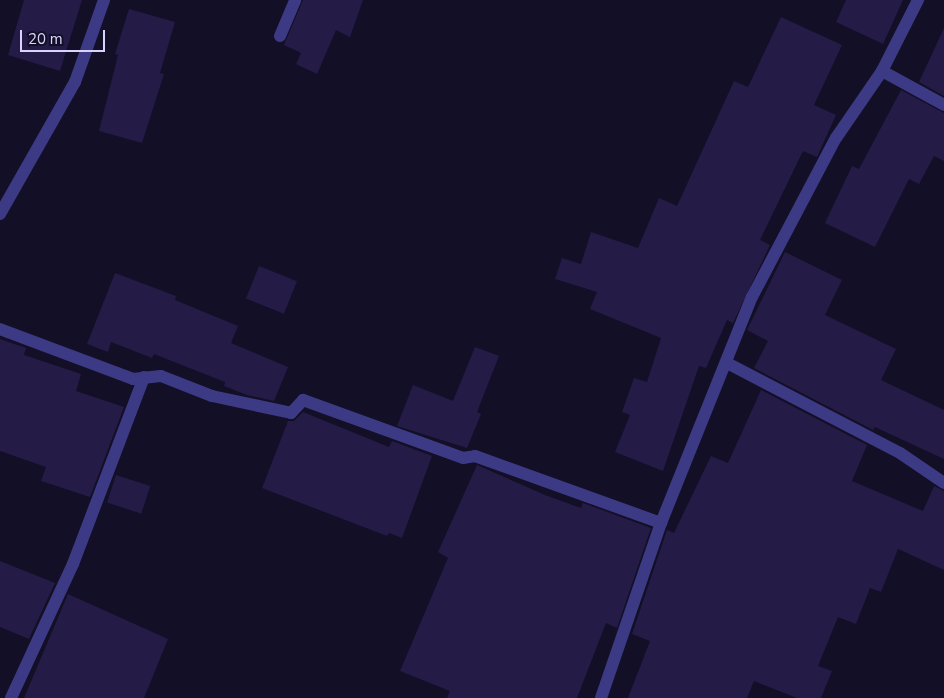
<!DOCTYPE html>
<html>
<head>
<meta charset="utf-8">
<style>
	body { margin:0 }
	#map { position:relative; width:944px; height:698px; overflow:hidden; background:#130f26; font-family:"Nunito Sans",sans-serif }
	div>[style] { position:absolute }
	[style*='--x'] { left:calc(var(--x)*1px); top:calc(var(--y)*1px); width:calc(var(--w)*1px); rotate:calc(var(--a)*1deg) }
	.building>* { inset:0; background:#241b47; transform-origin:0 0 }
	.minor>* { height:12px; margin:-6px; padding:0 6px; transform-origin:6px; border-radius:6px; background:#3d3a85 }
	span { translate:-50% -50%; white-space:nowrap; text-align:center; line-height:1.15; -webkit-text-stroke:4px #130f26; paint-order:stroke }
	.scale { position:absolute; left:20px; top:30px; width:85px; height:22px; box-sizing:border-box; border:2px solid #d9d4ff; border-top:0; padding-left:6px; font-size:15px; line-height:18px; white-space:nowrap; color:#d9d4ff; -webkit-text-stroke:4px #130f26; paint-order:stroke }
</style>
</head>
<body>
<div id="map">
	<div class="building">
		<div style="clip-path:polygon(24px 0,82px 0,60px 71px,8px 55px)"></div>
		<div style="clip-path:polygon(303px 0,363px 0,350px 37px,336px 30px,317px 74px,296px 64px,301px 53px,284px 45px)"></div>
		<div style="clip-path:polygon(846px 0,903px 0,883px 44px,836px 22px)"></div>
		<div style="clip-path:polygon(129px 9px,175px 22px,160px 73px,164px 74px,142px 143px,99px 131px,118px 55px,115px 54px)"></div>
		<div style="clip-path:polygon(781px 17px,842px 45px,814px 105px,836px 115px,817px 157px,803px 151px,760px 240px,770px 245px,733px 323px,727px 320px,706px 368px,699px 366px,663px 471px,615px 452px,630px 415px,622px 412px,634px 378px,647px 382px,661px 338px,590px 309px,597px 292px,555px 279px,562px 258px,581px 264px,591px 232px,638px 248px,659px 198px,677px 206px,734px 81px,748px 87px)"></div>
		<div style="clip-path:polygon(944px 28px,944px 96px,919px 82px)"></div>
		<div style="clip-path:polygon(901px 90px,944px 113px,944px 161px,934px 156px,919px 184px,909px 179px,875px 247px,825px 223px,852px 166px,859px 169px)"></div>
		<div style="clip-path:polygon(785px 252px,842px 280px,825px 315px,896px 349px,881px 380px,944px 410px,944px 459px,875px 427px,873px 430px,754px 368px,768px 341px,747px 330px)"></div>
		<div style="left:259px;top:266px;width:41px;height:35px;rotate:22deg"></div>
		<div style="clip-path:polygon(115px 273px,176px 296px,175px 300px,238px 326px,231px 343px,288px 367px,274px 401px,247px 395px,224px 386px,225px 382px,154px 354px,152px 358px,111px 342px,108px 352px,87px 344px)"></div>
		<div style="clip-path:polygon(0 339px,26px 348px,24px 355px,81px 374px,76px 391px,124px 407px,90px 497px,41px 481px,46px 467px,0 451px)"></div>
		<div style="clip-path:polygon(475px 347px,499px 356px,477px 412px,481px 414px,467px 448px,397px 426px,413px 385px,453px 401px)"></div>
		<div style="clip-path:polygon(761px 390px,867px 445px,852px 481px,923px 511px,934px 486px,944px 491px,944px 570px,898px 549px,881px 592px,870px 588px,856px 624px,838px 617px,818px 666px,832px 671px,821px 698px,797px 698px,754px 681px,747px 698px,628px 698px,650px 641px,632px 634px,667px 530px,674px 533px,711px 456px,728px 463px)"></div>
		<div style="clip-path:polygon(303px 412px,389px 447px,392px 441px,432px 456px,402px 538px,389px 533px,387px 536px,262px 488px,288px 421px,294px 421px)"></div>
		<div style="clip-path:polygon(477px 465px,545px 495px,581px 508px,583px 503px,651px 528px,617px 628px,606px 623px,577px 698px,447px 698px,450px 691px,400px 671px,448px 558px,438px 552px)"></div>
		<div style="left:116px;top:475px;width:36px;height:29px;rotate:18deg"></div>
		<div style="clip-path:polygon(0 561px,55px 583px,29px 639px,0 627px)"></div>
		<div style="clip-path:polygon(68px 594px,168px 639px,144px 698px,24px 698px)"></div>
	</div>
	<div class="minor">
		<div style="--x:280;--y:36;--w:39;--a:-67"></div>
		<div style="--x:882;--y:71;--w:71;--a:28.7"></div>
		<div style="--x:0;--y:214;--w:152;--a:-60.4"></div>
		<div style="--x:75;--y:82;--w:87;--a:-70.5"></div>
		<div style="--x:0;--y:329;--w:142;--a:20.6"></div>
		<div style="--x:133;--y:379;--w:28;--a:-6"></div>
		<div style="--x:161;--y:376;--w:55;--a:21.4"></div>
		<div style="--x:212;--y:396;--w:81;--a:12.1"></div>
		<div style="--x:291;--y:413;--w:18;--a:-47"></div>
		<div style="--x:303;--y:400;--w:170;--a:19.9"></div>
		<div style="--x:463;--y:458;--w:12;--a:-9"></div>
		<div style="--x:475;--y:456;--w:198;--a:19.8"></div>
		<div style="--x:727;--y:363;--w:195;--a:27.5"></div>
		<div style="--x:900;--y:453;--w:53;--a:34.3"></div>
		<div style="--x:11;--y:698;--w:148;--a:-65.2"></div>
		<div style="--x:73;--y:564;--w:200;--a:-69.2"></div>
		<div style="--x:601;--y:698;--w:185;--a:-71.1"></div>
		<div style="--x:661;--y:523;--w:244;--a:-68.1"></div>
		<div style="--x:752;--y:297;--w:180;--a:-62.2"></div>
		<div style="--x:836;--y:138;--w:81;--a:-55.5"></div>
		<div style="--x:882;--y:71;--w:80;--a:-63.1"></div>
	</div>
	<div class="scale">20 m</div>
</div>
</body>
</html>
